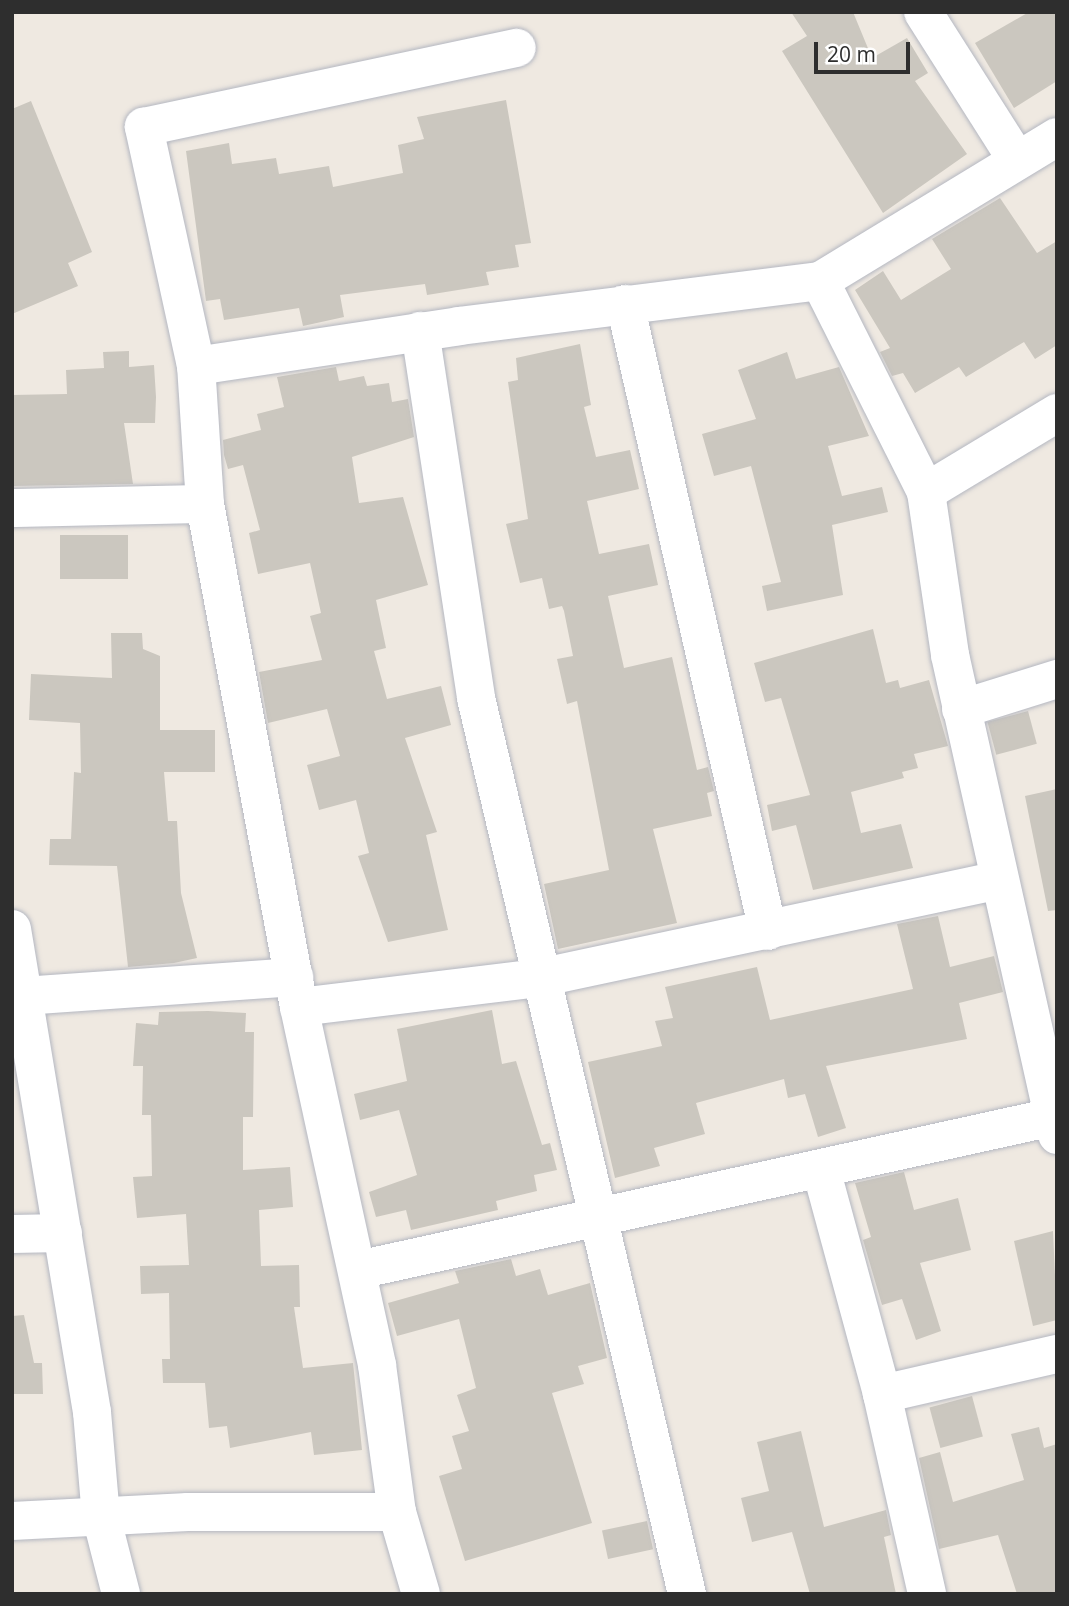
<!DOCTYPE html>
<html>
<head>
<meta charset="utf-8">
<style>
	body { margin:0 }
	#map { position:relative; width:1069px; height:1606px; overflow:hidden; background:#efe9e1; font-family:"Open Sans",sans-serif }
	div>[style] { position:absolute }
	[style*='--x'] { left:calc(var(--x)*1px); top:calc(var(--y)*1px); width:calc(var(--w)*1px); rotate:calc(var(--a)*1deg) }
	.building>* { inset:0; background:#cbc7bf; transform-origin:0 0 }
	.roads { filter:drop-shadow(0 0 2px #b4b7c1) drop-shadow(0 0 2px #b4b7c1) }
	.minor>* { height:38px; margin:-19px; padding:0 19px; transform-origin:19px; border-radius:19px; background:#fff }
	span { translate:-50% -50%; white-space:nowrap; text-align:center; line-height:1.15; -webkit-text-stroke:5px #fff; paint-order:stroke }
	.frame { position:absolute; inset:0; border:14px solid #2e2e2e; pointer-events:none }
	.scale { position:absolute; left:814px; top:42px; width:96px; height:32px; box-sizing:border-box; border:4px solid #2e2e2e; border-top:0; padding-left:9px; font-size:21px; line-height:24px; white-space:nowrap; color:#2e2e2e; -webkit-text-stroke:5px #fff; paint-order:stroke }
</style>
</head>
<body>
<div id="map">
	<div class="building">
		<div style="clip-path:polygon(791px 12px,853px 12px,872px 58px,907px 38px,928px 73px,915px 81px,967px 154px,883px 213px,782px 51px,807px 36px)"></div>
		<div style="clip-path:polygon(1029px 12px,1057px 12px,1057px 81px,1014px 108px,975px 43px)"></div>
		<div style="clip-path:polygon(506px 100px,531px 243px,515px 245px,519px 267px,486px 272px,489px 285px,427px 295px,425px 284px,340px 295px,344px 317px,303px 326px,299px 308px,224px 320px,220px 299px,206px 301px,186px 151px,229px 143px,232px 164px,276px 158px,279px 174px,329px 166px,333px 187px,403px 173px,398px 145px,424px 139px,417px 117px)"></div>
		<div style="clip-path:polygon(31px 101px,92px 252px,68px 263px,78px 286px,12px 314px,12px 109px)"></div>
		<div style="clip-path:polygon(1000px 198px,1037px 253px,1057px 241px,1057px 345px,1035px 359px,1024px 342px,966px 377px,959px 367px,915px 393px,903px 373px,892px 376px,880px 352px,890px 348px,855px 290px,883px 271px,901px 300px,951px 269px,932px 239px)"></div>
		<div style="clip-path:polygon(580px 344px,591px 405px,584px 407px,596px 457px,630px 450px,639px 489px,587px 501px,599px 554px,649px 544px,658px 585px,608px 596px,624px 668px,672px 657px,697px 770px,708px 767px,714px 791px,707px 793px,712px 816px,653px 829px,677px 923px,558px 949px,544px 884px,609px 870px,577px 701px,567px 704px,557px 659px,573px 656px,564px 611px,562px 606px,549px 609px,542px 578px,520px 583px,506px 524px,528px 519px,508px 382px,518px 380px,516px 358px)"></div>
		<div style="clip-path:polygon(129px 351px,129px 367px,154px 365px,156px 397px,155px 423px,124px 423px,133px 484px,12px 486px,12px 395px,67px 394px,66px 370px,104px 368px,103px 352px)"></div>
		<div style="clip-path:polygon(787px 352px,796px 379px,839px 367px,869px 436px,828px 446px,842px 496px,882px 487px,888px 512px,832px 525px,843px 595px,767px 611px,762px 586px,781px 582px,751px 466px,714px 476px,702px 434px,756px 419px,738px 370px)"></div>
		<div style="clip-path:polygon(336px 367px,339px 381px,364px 376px,367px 386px,389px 383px,392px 402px,408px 399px,414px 437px,352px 457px,359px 503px,403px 497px,428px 585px,376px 600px,386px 648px,374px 651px,387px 699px,441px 686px,451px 725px,405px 738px,437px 832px,426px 835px,448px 930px,388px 942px,358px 856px,369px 853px,356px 800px,319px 810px,307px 765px,340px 756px,327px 709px,268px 723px,259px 672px,322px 660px,310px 616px,321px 613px,310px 563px,258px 574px,249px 533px,260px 530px,243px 465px,228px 469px,224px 455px,223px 440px,261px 430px,257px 414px,284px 407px,277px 377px)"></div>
		<div style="left:128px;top:535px;width:44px;height:68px;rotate:90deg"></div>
		<div style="clip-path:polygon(873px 629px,886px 683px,898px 680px,900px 688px,929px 680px,948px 746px,914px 754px,918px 768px,902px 772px,904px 778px,851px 792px,861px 833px,901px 824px,913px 868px,813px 890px,796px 825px,772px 831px,767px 805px,810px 795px,781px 698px,765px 702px,754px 663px)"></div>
		<div style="clip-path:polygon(111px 633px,142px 633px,143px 649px,160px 656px,160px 730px,215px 730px,215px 772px,164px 772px,168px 821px,177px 821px,181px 893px,197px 958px,174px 963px,128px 967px,117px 866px,49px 865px,50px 839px,71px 839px,74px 772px,81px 773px,80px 723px,29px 720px,31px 674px,112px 678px)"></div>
		<div style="left:1028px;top:711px;width:34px;height:42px;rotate:75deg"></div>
		<div style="clip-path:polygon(1057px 789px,1057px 910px,1048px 911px,1025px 796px)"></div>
		<div style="clip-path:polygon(938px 916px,950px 967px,994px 956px,1003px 992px,959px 1003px,967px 1039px,826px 1066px,846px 1128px,818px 1137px,805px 1094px,788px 1098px,784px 1079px,696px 1103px,705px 1134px,654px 1148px,660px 1166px,615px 1178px,588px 1062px,662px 1046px,655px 1021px,673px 1018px,665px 987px,757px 967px,770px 1020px,913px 989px,897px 924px)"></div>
		<div style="clip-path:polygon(492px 1010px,502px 1064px,516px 1061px,542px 1145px,550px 1143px,557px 1170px,534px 1175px,537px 1191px,496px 1201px,498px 1210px,411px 1230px,406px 1210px,376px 1217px,369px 1192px,417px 1175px,399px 1110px,360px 1120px,354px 1094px,407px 1081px,397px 1029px)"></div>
		<div style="clip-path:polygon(208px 1011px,246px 1013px,245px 1032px,254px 1032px,253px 1117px,243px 1117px,243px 1170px,290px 1167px,293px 1207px,259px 1210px,261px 1266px,299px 1265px,300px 1307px,294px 1307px,303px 1368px,353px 1363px,362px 1450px,314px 1455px,311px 1432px,230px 1448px,227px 1426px,209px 1428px,205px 1383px,163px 1383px,162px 1359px,170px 1359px,169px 1293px,141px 1294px,140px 1266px,189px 1265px,186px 1214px,137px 1218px,133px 1177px,152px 1176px,151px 1115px,142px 1115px,143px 1066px,133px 1066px,136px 1023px,158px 1025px,159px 1012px)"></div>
		<div style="clip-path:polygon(904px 1172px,914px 1210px,958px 1198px,971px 1250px,920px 1263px,941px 1331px,916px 1340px,902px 1299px,882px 1305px,863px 1240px,871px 1237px,855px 1183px)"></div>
		<div style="clip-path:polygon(1053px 1231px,1057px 1320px,1033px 1326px,1014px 1241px)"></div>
		<div style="clip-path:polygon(511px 1259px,516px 1276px,540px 1269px,548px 1295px,590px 1283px,607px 1358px,578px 1366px,584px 1384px,552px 1393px,592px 1523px,465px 1561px,439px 1476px,462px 1469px,452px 1436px,469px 1431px,457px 1395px,476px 1388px,459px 1319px,397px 1336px,388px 1303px,459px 1283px,455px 1271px)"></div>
		<div style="clip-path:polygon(24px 1315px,34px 1363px,42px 1363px,43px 1394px,12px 1394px,12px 1316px)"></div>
		<div style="left:972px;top:1396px;width:42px;height:44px;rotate:75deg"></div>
		<div style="clip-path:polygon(1039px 1427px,1044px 1448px,1057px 1444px,1057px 1594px,1017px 1594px,998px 1535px,939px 1549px,919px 1458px,940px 1452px,953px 1502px,1024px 1480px,1011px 1434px)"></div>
		<div style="clip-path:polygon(801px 1431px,824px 1527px,886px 1510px,891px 1535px,884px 1537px,896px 1594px,810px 1594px,792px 1532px,752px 1542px,741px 1498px,769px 1491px,757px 1442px)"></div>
		<div style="left:647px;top:1521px;width:29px;height:46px;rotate:78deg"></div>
	</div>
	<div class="roads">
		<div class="minor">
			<div style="--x:923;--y:12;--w:175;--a:57.6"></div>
			<div style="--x:820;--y:281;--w:236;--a:63.3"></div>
			<div style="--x:926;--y:492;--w:165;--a:81.6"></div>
			<div style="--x:950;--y:655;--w:492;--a:77.4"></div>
			<div style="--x:625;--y:304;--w:643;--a:77.15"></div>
			<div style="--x:420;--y:331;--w:371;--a:81.3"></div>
			<div style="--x:476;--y:698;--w:921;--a:76.75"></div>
			<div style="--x:196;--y:366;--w:245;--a:-102.3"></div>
			<div style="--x:144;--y:127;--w:381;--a:-12"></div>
			<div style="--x:926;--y:492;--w:153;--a:-31.1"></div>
			<div style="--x:205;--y:504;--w:512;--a:79.41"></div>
			<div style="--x:299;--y:1007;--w:242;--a:-6.9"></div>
			<div style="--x:539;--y:978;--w:467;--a:-12"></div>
			<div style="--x:12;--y:508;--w:193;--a:-1.2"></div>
			<div style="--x:205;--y:504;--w:138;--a:-93.7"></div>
			<div style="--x:196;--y:366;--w:266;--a:-8.6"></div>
			<div style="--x:459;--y:326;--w:364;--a:-7.1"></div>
			<div style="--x:820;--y:281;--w:277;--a:-31.3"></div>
			<div style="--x:961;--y:709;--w:101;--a:-17.4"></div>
			<div style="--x:12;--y:929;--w:490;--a:80.6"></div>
			<div style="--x:92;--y:1412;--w:104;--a:85.1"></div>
			<div style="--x:101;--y:1516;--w:81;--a:75.6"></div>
			<div style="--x:24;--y:996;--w:271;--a:-4"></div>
			<div style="--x:299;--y:1007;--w:366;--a:77.7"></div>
			<div style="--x:377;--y:1365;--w:148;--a:82.3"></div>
			<div style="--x:397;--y:1512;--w:85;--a:73.7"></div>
			<div style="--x:821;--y:1169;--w:233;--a:74.8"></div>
			<div style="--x:882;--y:1394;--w:205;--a:77.3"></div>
			<div style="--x:12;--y:1234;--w:51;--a:-1.1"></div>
			<div style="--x:358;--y:1270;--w:716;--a:-12.42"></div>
			<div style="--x:882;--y:1394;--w:180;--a:-12.9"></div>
			<div style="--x:12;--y:1521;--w:176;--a:-2.9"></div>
			<div style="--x:188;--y:1512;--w:209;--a:0"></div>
		</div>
	</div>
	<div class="frame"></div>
	<div class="scale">20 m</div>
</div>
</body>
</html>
